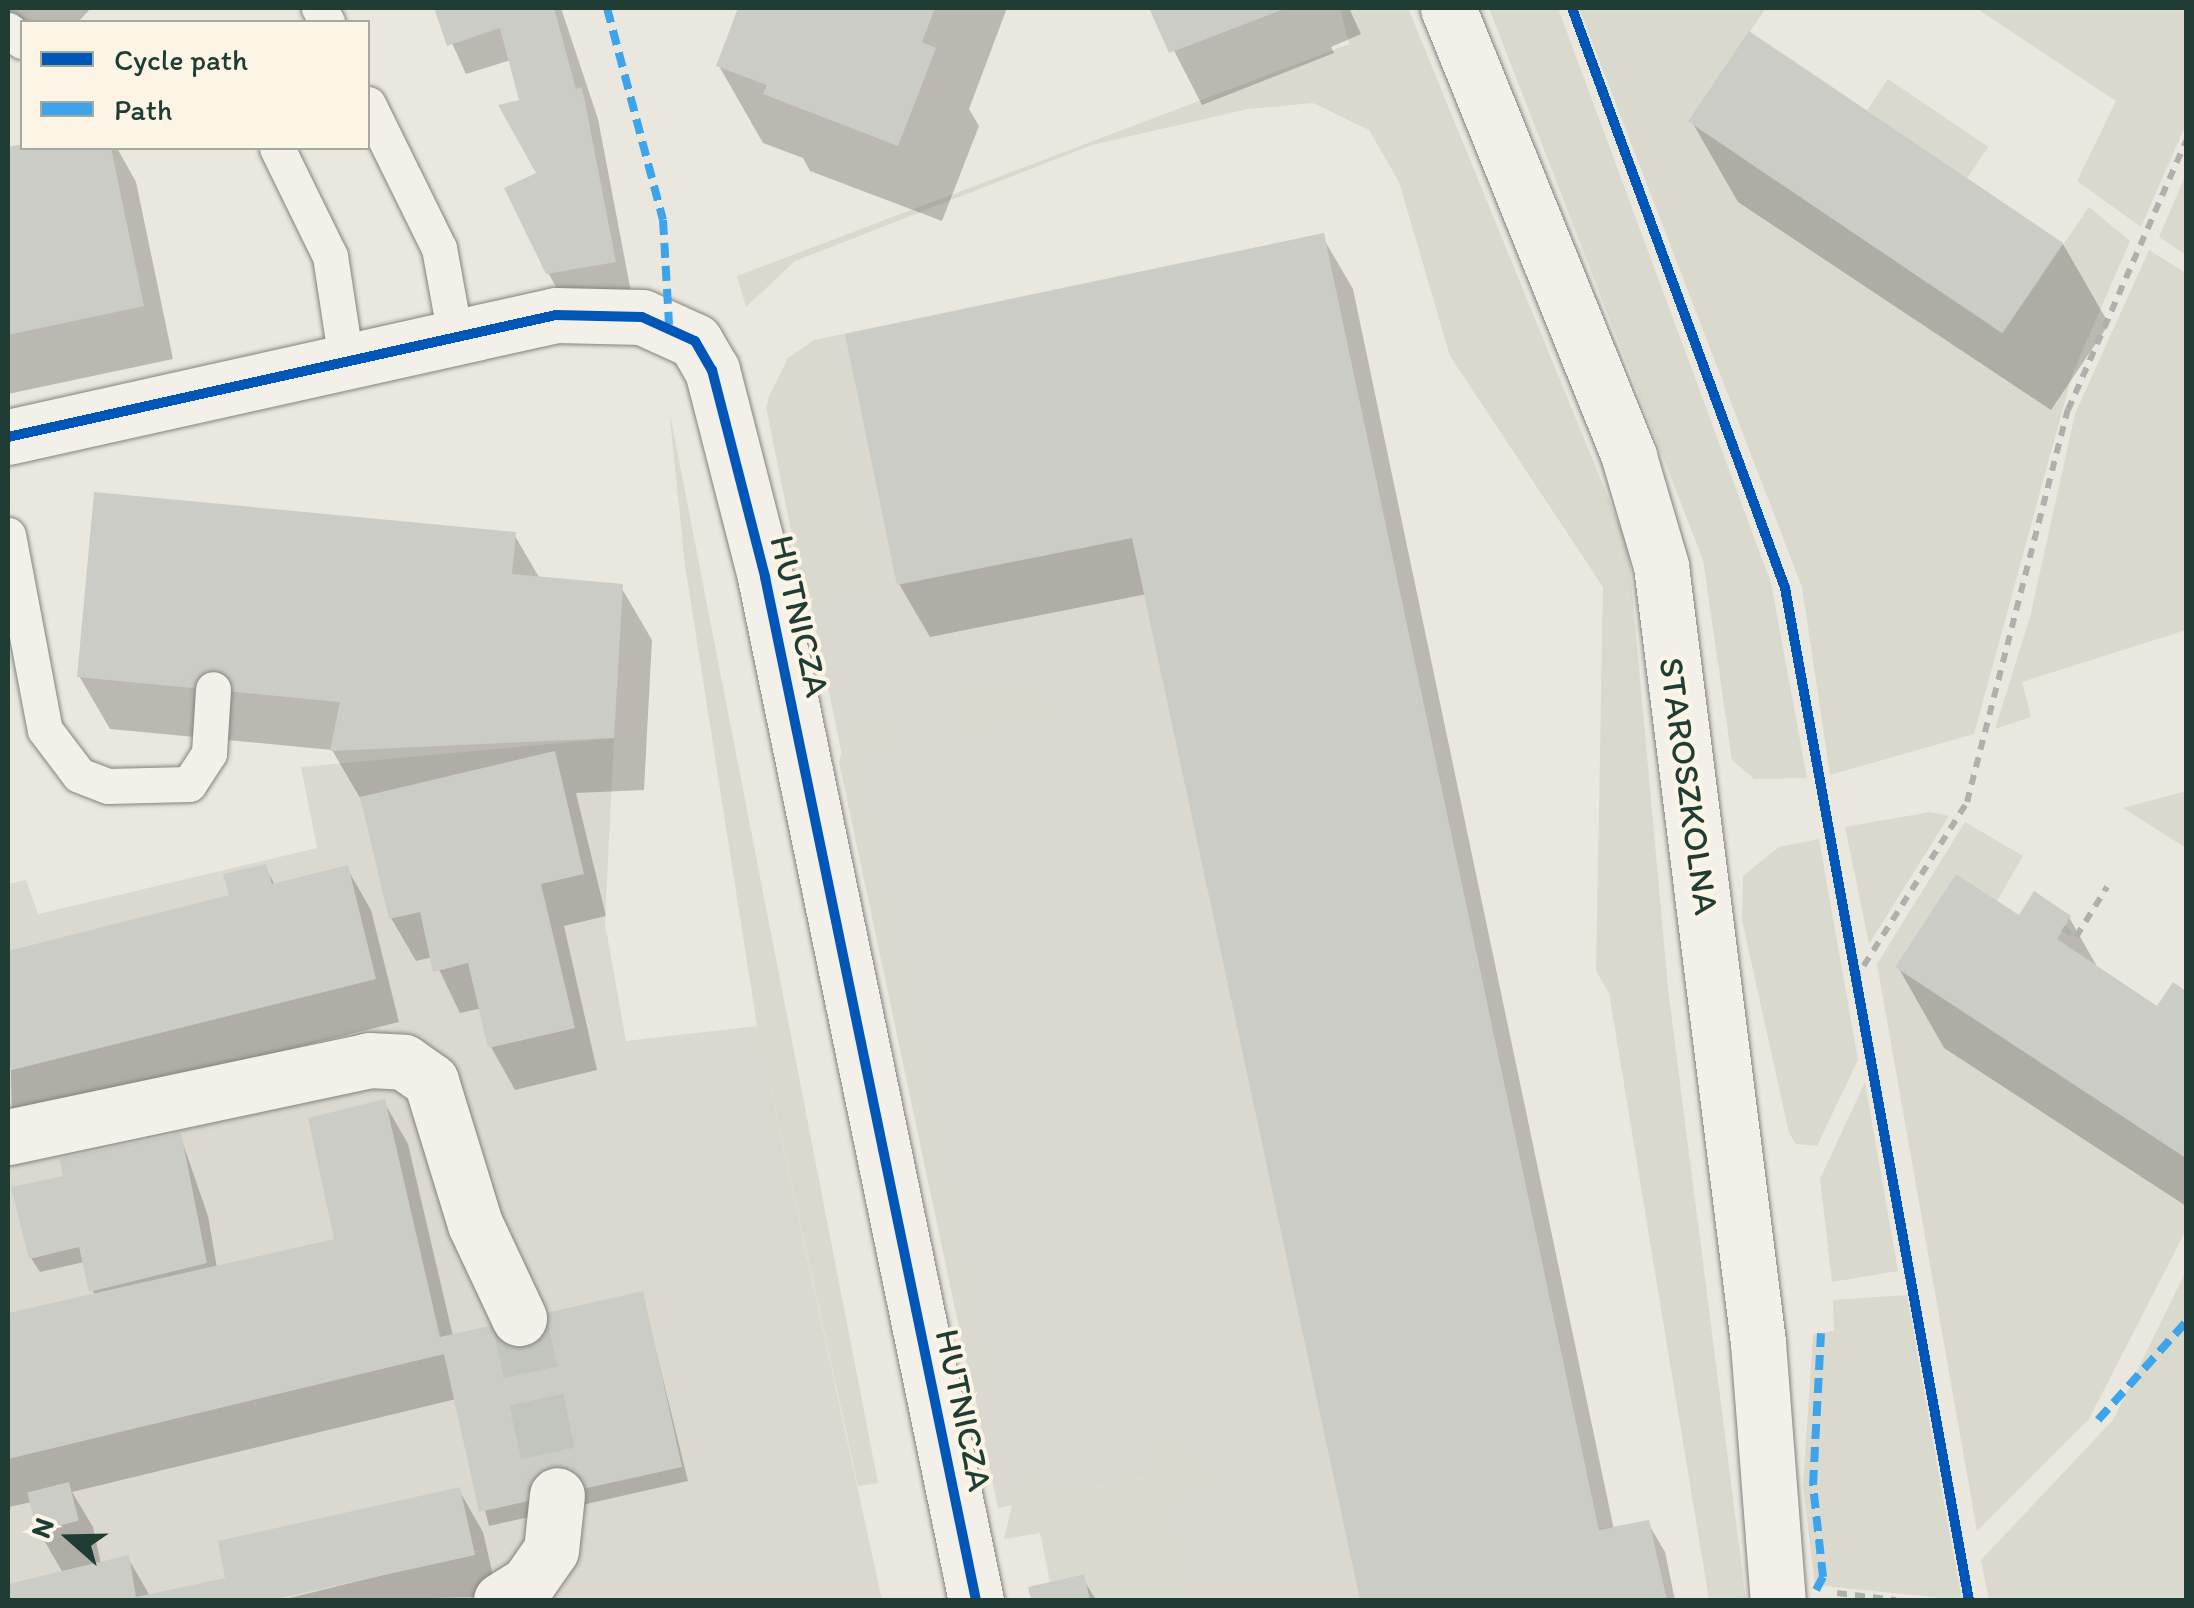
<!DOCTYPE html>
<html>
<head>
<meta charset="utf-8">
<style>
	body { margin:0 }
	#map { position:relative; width:2194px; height:1608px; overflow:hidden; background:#eae7df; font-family:Itim,sans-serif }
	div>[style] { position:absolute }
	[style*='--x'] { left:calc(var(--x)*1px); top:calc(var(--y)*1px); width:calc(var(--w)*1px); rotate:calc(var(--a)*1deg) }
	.built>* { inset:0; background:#dbd9cf }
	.green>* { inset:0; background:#dad9cd; transform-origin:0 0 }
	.shadow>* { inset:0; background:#0003 }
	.building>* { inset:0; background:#ccccc6; transform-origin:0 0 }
	.minor-tunnel>* { height:55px; margin-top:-27.5px; transform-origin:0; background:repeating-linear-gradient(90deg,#c1c5bd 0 55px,transparent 0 83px) }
	.path>* { height:6px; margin-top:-3px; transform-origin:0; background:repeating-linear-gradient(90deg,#aeb1ab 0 10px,transparent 0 18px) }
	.roads { filter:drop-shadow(0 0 2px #80847f) drop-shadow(0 0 2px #80847f) }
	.service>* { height:35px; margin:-17.5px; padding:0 17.5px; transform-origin:17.5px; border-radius:17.5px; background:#f3f0ea }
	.minor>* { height:55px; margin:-27.5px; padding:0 27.5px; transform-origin:27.5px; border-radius:27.5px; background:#f3f0ea }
	.quiet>* { height:8px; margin-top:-4px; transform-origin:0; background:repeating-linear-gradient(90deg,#3da4eb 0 15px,transparent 0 23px) }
	.cycleway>* { height:10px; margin:-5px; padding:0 5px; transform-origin:5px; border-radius:5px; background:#0057b8 }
	span { translate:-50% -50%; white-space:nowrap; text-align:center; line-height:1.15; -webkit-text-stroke:8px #fcf5e5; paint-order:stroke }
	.street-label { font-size:35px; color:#1f3d34 }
	.frame { position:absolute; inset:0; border:10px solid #1f3d34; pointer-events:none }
	.legend { position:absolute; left:20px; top:20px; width:350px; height:130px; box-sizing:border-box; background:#fcf5e5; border:2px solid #a4ab9e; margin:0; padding:12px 18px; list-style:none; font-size:30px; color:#1f3d34 }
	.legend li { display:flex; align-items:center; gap:20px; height:50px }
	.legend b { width:50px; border:2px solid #a4ab9e }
	.north { position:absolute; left:20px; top:1488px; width:100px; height:100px; -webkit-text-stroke:8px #fcf5e5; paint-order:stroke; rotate:290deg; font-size:28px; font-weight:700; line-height:40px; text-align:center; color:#1f3d34 }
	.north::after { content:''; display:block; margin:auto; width:35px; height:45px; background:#1f3d34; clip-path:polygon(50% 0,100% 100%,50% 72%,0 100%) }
</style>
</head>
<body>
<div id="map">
	<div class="built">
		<div style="clip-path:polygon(1324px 233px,1599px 1529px,1649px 1520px,1667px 1600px,1187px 1600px,1158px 1475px,998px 1508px,768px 398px,788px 358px,814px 340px)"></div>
		<div style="clip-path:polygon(614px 738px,605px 923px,626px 1041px,757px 1026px,882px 1600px,8px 1600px,8px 884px,26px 880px,38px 914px,317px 848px,301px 767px)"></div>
	</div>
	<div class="green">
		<div style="clip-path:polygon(1340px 8px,1408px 8px,1628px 546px,1668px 988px,1746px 1600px,1709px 1600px,1609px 993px,1596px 971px,1603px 587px,1450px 356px,1399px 182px,1369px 130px,1313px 103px,1248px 109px,1092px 145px,795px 261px,746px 307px,737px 276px,1349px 44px)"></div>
		<div style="clip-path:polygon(1489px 8px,1558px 8px,1771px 583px,1807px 778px,1754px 779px,1732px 760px,1703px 560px)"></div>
		<div style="clip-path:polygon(1579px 8px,1766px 8px,1689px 122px,2004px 331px,2089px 207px,2130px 241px,2072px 375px,1974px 734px,1830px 775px,1802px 587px)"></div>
		<div style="clip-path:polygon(1976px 8px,2186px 8px,2186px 124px,2141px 227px,2077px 181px,2116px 101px)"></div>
		<div style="left:1888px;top:79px;width:121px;height:38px;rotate:34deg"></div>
		<div style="clip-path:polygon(2186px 174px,2186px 255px,2159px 237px)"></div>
		<div style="clip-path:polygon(2149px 250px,2186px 273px,2186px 630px,2022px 682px,2031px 717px,1995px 729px,2030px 617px,2075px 414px)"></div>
		<div style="clip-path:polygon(829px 337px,879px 585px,805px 600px,766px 407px,788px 358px)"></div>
		<div style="clip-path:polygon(669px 409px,878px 1483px,858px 1486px,757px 1026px,685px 565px)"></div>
		<div style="clip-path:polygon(1017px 686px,1041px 693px,1050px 710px,954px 731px,963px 700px)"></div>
		<div style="clip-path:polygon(867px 718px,889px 722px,902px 742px,854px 752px,988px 1380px,971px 1384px,839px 762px,847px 734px)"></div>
		<div style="clip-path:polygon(2186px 791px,2186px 848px,2123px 808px)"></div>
		<div style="clip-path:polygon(1930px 812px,1949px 816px,1869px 944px,1845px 827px)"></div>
		<div style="clip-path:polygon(1965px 822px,2023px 856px,1997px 901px,1956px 874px,1895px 967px,2186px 1158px,2186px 1230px,2089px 1419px,1977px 1531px,1877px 964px)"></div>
		<div style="clip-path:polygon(1819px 839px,1858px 1060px,1817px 1146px,1796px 1144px,1789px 1133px,1742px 920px,1743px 876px,1779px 847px)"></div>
		<div style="clip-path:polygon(1865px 1082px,1898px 1271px,1832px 1282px,1820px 1179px)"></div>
		<div style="clip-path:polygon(2186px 1271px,2186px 1600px,1989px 1600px,1981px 1560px,2113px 1420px)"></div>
		<div style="clip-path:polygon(1907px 1295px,1945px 1508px,1962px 1600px,1815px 1585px,1803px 1486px,1813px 1334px,1834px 1331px,1833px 1300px)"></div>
		<div style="clip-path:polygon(1158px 1448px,1194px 1455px,1214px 1486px,1164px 1497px,1187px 1600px,1090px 1600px,1083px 1574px,1050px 1582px,1040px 1533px,1004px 1539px,1013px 1501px,1031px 1478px,1040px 1474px,1046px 1498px,1164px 1474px)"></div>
	</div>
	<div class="shadow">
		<div style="clip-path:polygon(8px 8px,91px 8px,78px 22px,8px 29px)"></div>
		<div style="clip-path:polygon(436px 8px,561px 8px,598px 119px,631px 292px,565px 302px,548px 273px,540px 174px,511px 60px,466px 74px)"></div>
		<div style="clip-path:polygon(741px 8px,1007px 8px,969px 109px,979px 126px,942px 221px,810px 171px,803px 158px,763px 143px,719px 66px)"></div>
		<div style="clip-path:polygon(1152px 8px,1349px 8px,1361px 34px,1331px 47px,1334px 53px,1202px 105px)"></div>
		<div style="clip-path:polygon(1692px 122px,2063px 244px,2109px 324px,2051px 410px,1738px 202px)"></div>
		<div style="clip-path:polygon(22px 146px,117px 148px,136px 182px,173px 359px,8px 394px,8px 150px)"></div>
		<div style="clip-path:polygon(1322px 236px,1353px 289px,1614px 1530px,1648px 1523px,1665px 1552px,1675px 1600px,1362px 1600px,1147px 594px,930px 637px,899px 584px)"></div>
		<div style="clip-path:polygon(514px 534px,540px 579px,621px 587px,652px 640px,644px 790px,576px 793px,606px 916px,564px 926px,597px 1070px,515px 1090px,491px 1047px,482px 1008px,460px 1013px,433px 957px,416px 961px,391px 918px,363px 803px,332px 750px,110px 729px,79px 676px)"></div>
		<div style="clip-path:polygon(265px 867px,275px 885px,347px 868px,371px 910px,399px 1022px,12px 1118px,8px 953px,232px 897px)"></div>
		<div style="clip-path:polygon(2069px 917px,2099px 970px,2158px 1009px,2174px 985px,2186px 994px,2186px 1206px,1944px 1048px,1898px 967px,2020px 918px)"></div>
		<div style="clip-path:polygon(384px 1102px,408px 1144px,453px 1336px,642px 1294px,688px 1481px,489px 1526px,456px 1399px,72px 1492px,93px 1527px,101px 1564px,128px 1558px,150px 1596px,228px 1579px,459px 1490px,483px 1532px,498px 1597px,282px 1600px,487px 1549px,259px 1600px,8px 1600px,8px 1587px,63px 1573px,38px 1530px,32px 1502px,8px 1507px,8px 1317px,95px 1297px,84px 1262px,40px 1272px,31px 1258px,66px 1177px,180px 1135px,208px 1216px,217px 1268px,337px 1240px)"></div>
		<div style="clip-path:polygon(1082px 1577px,1096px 1600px,1034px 1600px,1031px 1589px)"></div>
	</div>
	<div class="building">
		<div style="clip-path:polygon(434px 8px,554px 8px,576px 89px,582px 87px,616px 262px,546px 274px,504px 188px,536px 173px,498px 105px,519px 100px,500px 28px,447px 46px)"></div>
		<div style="clip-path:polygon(738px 8px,935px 8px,922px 42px,936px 48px,898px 146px,763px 94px,767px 85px,716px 66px)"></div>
		<div style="clip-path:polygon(1149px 8px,1287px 8px,1169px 53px)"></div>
		<div style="left:1749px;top:31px;width:379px;height:109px;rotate:34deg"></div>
		<div style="clip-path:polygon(22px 144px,111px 148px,144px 306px,8px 335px,8px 147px)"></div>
		<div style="clip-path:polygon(1324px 233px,1599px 1530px,1649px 1520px,1667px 1600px,1360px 1600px,1132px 538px,897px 585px,845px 334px)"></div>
		<div style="clip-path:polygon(94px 492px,516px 532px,512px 574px,623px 584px,614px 738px,330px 751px,340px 702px,77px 677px)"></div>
		<div style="clip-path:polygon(555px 751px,584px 874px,541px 884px,575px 1028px,488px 1048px,468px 963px,433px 972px,420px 912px,389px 919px,360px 797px)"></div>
		<div style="clip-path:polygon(266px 864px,272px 884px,348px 865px,376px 979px,8px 1071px,8px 951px,229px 895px,223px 874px)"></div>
		<div style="clip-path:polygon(1956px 874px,2019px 915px,2034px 891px,2071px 916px,2057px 939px,2157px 1006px,2173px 982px,2186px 991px,2186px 1158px,1895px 967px)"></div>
		<div style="clip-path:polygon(385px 1099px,440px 1337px,643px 1291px,682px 1467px,479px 1512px,444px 1354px,8px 1459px,8px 1313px,334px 1239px,308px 1118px)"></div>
		<div style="clip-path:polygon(181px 1133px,207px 1263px,89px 1292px,79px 1247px,29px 1259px,11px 1187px,63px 1176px,59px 1159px)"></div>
		<div style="left:69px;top:1482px;width:40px;height:43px;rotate:76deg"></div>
		<div style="clip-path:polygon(460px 1487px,475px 1555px,271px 1600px,8px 1600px,8px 1584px,129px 1555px,136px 1597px,225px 1578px,218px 1541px)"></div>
		<div style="clip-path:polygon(1084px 1574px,1090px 1600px,1031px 1600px,1028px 1587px)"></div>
	</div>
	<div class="minor-tunnel">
		<div style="--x:519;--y:1318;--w:181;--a:77.9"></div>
	</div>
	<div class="path">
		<div style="--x:2063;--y:928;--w:16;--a:35"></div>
		<div style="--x:2076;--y:937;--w:59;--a:-58.2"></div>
		<div style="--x:1854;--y:981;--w:212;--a:-57.7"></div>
		<div style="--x:1967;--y:802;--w:405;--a:-75.6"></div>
		<div style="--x:2068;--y:410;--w:294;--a:-66.3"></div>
		<div style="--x:1837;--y:1593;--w:59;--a:6.8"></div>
	</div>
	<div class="roads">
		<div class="service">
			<div style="--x:319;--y:8;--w:16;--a:60"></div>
			<div style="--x:8;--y:30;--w:18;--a:38"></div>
			<div style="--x:368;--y:104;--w:161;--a:63.8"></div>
			<div style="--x:439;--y:248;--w:88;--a:79.6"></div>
			<div style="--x:277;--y:148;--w:120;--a:63.9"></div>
			<div style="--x:330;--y:256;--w:106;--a:81.3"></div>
			<div style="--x:8;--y:535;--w:198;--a:79.3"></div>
			<div style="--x:45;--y:730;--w:56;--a:52.9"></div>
			<div style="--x:79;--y:775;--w:31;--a:21"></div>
			<div style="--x:108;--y:786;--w:81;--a:-1.4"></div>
			<div style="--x:189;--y:784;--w:37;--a:-57"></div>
			<div style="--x:209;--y:753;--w:64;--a:-86.4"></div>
		</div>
		<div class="minor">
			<div style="--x:1448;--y:8;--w:484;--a:68"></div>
			<div style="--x:1629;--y:457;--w:114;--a:73.6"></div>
			<div style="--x:1661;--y:566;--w:783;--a:82.88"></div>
			<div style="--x:1758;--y:1343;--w:258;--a:85.6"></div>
			<div style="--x:8;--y:437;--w:561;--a:-12.55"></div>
			<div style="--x:556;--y:315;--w:86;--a:1.3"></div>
			<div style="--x:642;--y:317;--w:58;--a:24.4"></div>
			<div style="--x:695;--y:341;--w:34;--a:60"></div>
			<div style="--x:712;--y:370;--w:214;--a:75.6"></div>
			<div style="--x:765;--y:577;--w:1045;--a:78.35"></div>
			<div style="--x:8;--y:1137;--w:369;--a:-12"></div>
			<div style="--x:369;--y:1060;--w:35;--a:3"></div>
			<div style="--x:404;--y:1062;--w:33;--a:35"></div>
			<div style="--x:431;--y:1081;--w:150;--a:72.9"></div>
			<div style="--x:475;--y:1224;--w:104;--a:64.9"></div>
			<div style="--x:501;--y:1600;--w:32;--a:-32"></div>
			<div style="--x:528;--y:1583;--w:40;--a:-55.1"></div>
			<div style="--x:551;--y:1550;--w:55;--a:-83.8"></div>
		</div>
	</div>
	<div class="quiet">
		<div style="--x:607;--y:8;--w:219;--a:75.2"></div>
		<div style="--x:663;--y:220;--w:105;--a:86.7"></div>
		<div style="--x:2098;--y:1420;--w:132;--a:-48.1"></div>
		<div style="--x:1816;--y:1590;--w:15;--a:-62"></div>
		<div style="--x:1823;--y:1577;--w:93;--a:-96.2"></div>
		<div style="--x:1813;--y:1485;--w:152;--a:-87"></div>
	</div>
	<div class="cycleway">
		<div style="--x:1572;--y:8;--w:618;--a:69.83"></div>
		<div style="--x:1785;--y:588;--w:1029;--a:79.7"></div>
		<div style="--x:8;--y:437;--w:561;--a:-12.55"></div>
		<div style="--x:556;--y:315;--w:86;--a:1.3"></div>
		<div style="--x:642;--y:317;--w:58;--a:24.4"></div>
		<div style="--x:695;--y:341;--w:34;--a:60"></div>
		<div style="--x:712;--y:370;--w:214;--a:75.6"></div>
		<div style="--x:765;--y:577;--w:1045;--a:78.35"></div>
	</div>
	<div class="street-label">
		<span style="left:800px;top:616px;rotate:77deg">HUTNICZA</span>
		<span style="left:1689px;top:786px;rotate:82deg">STAROSZKOLNA</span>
		<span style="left:964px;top:1410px;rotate:78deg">HUTNICZA</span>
	</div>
	<div class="frame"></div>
	<ul class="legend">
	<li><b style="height:12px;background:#0057b8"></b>Cycle path</li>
	<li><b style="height:12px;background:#3da4eb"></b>Path</li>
	</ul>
	<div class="north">N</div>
</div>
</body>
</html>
